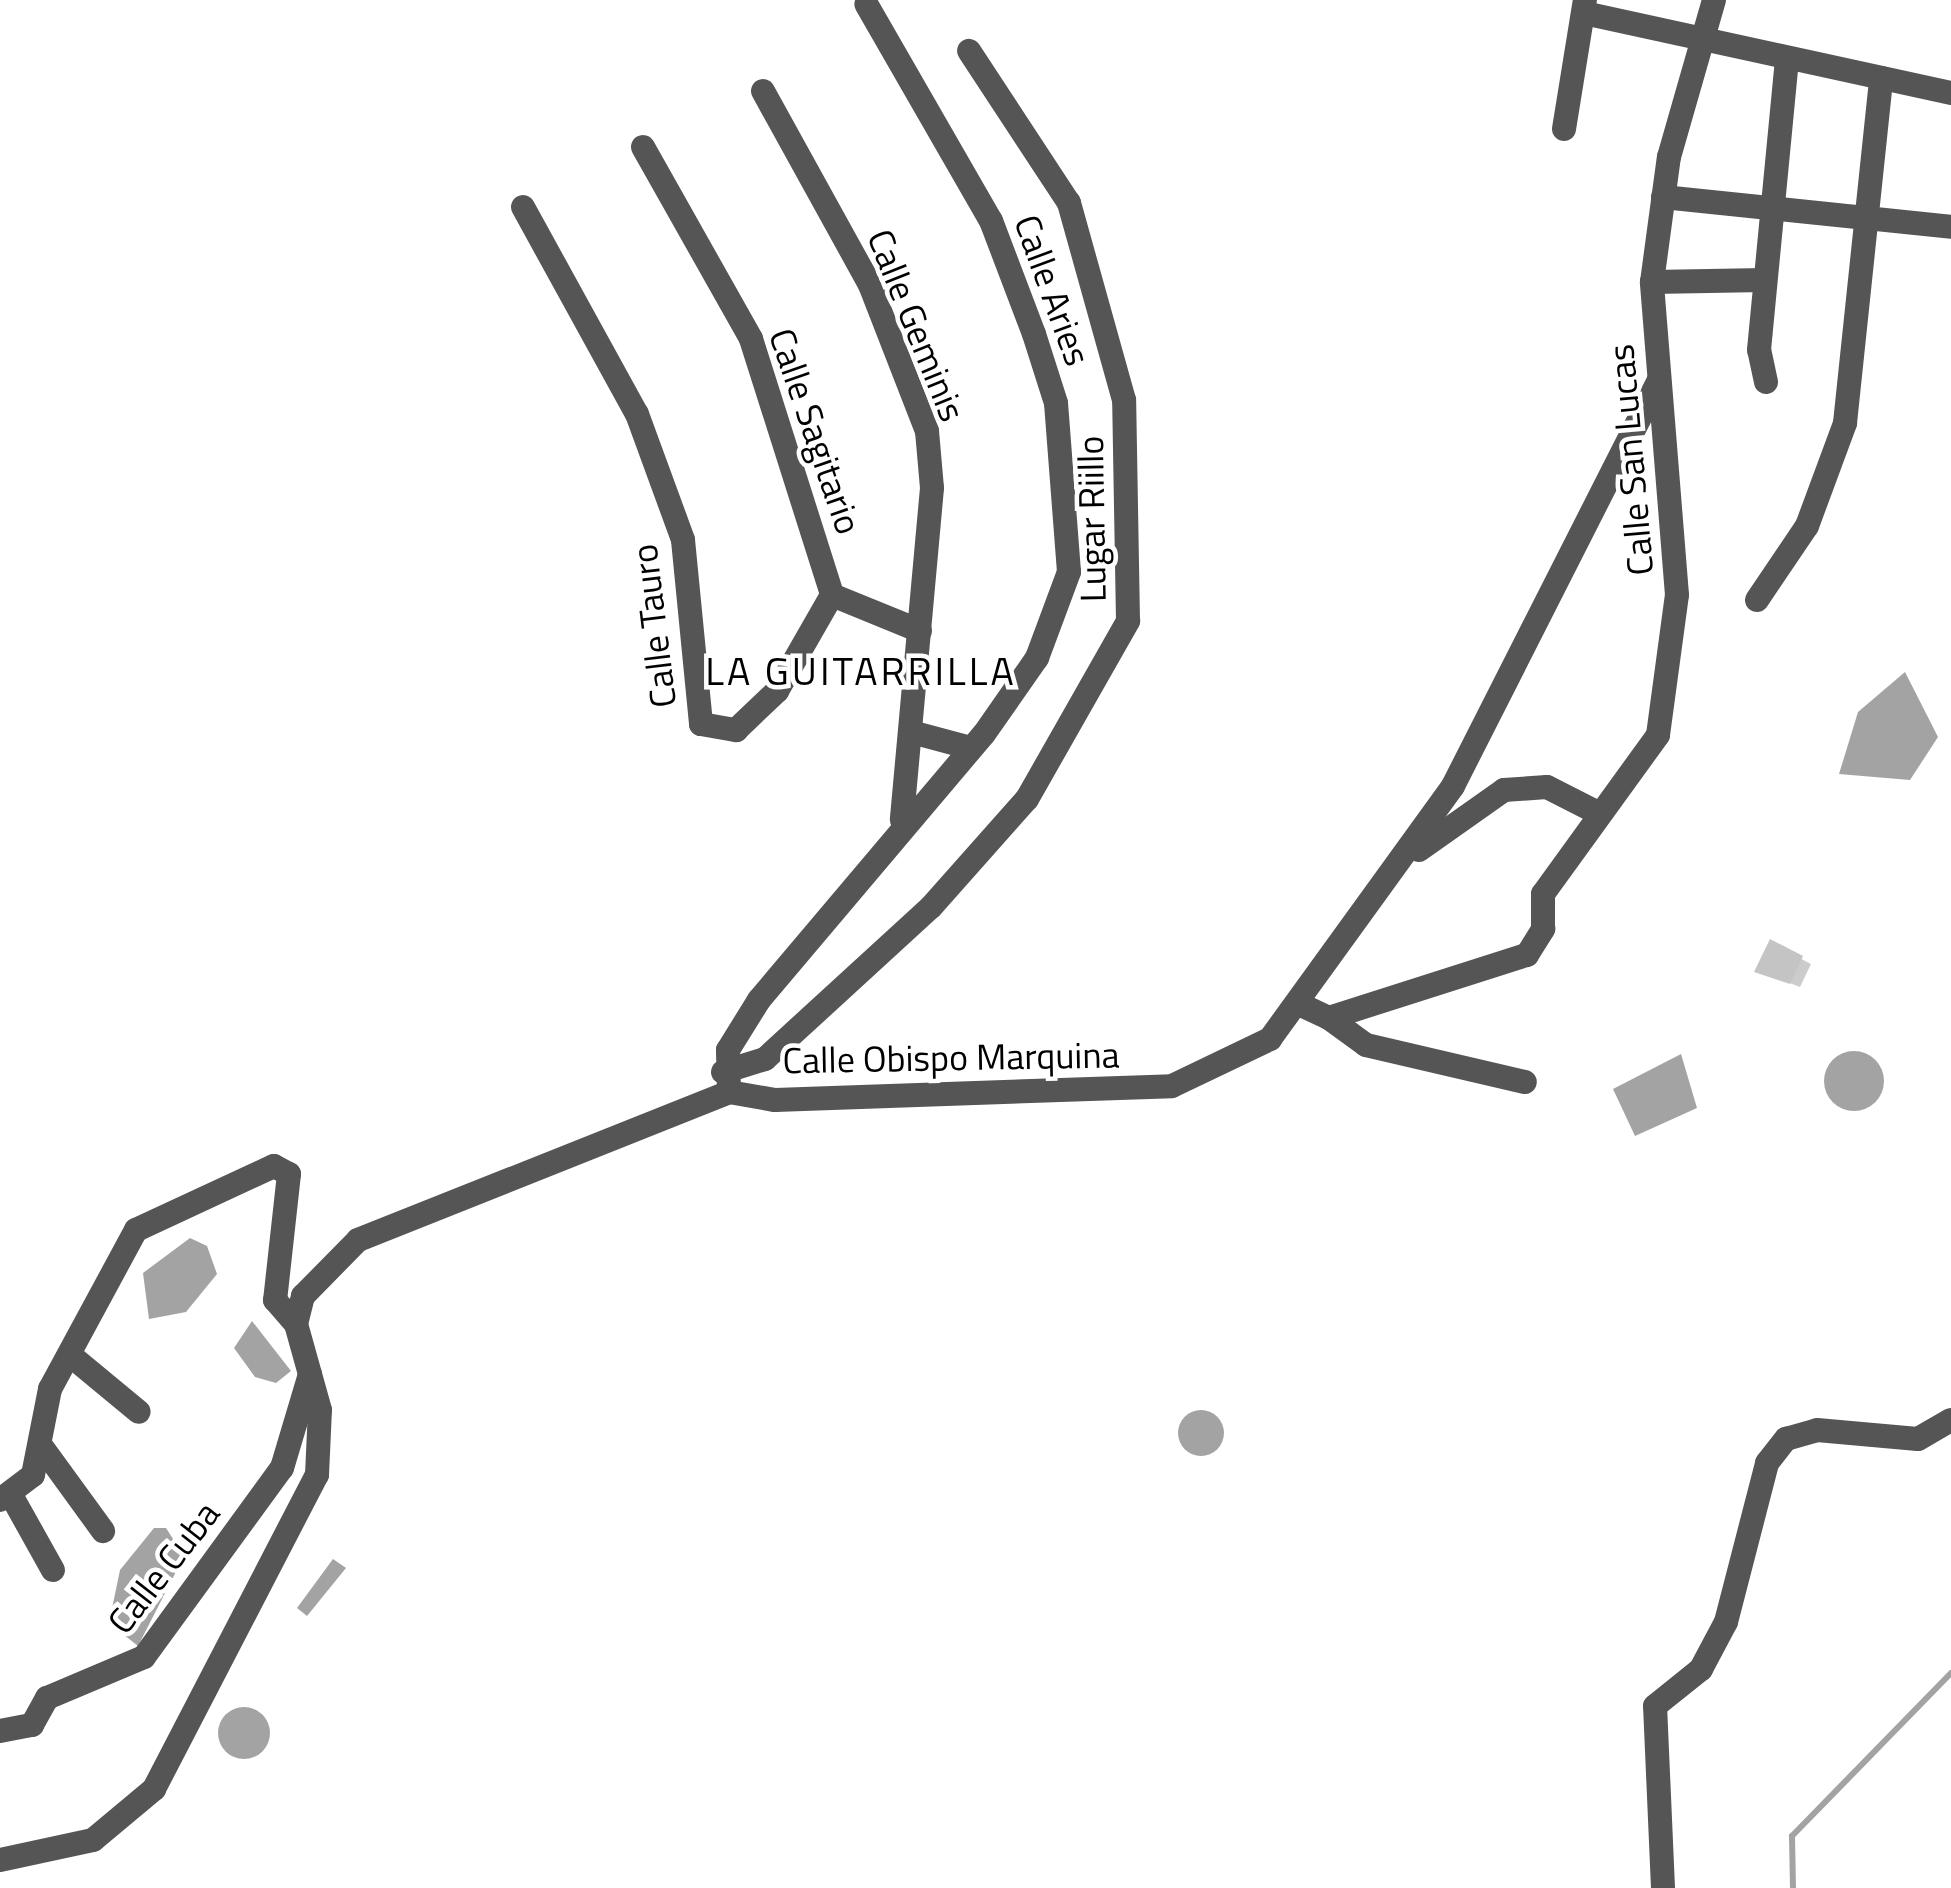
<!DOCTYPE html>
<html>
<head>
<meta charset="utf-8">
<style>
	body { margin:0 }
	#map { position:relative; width:1951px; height:1888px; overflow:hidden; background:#fff; font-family:"Titillium Web",sans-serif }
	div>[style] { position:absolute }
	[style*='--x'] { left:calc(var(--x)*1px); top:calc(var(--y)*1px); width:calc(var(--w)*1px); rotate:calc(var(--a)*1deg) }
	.water>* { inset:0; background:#a3a3a3 }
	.round { border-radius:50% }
	.shadow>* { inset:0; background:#0003 }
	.stream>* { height:6px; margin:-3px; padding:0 3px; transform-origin:3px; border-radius:3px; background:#a3a3a3 }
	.building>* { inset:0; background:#c4c4c4 }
	.minor>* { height:24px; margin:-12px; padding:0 12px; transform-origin:12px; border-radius:12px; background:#555 }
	span { translate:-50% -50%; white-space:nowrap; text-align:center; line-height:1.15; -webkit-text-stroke:9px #fff; paint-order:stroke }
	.street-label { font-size:36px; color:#000 }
	.neighbourhood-label { font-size:39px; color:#000; letter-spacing:3px }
</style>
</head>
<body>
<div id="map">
	<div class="water">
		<div style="clip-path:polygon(1905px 672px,1938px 737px,1910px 780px,1839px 774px,1858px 712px)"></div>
		<div class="round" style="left:1824px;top:1051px;width:60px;height:60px"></div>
		<div style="clip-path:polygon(1681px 1054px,1697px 1108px,1635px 1136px,1613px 1089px)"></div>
		<div style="clip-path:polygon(190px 1238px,207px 1246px,217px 1274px,186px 1312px,149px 1319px,143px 1273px)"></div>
		<div style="clip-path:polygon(252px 1321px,291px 1371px,276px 1383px,255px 1377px,234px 1348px)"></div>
		<div class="round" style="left:1178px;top:1410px;width:46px;height:46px"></div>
		<div style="clip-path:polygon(154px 1528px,166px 1528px,184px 1556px,138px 1646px,109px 1623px,120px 1570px)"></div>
		<div style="clip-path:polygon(333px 1559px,346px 1568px,307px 1616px,297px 1608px)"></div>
		<div class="round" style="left:218px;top:1707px;width:52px;height:52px"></div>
	</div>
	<div class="shadow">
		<div style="clip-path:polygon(1771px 943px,1811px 964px,1800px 987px,1758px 971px)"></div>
	</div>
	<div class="stream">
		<div style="--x:1793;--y:1888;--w:52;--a:-91.1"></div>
		<div style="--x:1792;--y:1836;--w:228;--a:-45.7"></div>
	</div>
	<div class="building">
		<div style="clip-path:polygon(1770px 939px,1803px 956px,1790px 984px,1754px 972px)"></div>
	</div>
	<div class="minor">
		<div style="--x:1584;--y:13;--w:376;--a:12.3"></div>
		<div style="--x:763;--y:91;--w:222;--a:61.1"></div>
		<div style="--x:870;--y:285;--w:157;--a:68.7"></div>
		<div style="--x:927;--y:431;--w:57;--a:85"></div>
		<div style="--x:932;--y:488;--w:333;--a:95.2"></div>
		<div style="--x:1564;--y:129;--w:131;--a:-80.8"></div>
		<div style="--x:643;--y:147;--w:220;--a:60.6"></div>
		<div style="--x:751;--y:339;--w:269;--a:72.4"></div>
		<div style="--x:832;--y:595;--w:95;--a:22.2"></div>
		<div style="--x:1663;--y:197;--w:290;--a:5.9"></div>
		<div style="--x:523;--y:207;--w:236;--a:61.2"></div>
		<div style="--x:637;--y:414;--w:134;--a:69.9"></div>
		<div style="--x:683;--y:540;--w:185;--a:84.4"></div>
		<div style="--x:701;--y:724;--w:36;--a:10"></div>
		<div style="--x:736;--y:730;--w:57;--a:-43.6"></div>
		<div style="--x:777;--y:691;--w:111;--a:-60.2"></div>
		<div style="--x:1652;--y:282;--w:113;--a:-1"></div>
		<div style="--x:1766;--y:382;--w:33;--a:-102"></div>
		<div style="--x:1759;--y:350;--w:292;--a:-84.5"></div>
		<div style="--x:1757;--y:600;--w:89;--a:-56"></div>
		<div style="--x:1807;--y:526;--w:110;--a:-69.7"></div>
		<div style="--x:1845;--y:423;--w:347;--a:-84"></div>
		<div style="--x:915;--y:733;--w:58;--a:15"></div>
		<div style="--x:1419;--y:850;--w:104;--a:-35.2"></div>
		<div style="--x:1504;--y:790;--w:43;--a:-4"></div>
		<div style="--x:1547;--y:787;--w:59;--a:27"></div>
		<div style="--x:1301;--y:1005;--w:31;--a:25"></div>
		<div style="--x:1329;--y:1018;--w:208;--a:-17.7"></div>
		<div style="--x:1527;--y:955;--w:31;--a:-58"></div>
		<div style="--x:1543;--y:929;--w:35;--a:-90"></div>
		<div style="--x:1543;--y:894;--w:196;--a:-54.1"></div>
		<div style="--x:1658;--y:735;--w:141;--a:-82.3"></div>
		<div style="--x:1677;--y:595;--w:314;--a:-94.6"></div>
		<div style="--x:1652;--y:282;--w:126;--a:-82.3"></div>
		<div style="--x:1669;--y:157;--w:163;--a:-74"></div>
		<div style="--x:1329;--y:1018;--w:46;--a:36.1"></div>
		<div style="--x:1366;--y:1045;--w:163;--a:13.1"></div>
		<div style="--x:723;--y:1072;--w:44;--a:-17.2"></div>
		<div style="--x:765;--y:1059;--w:225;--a:-42.5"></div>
		<div style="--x:931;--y:907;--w:144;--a:-48.4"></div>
		<div style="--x:1027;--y:799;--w:205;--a:-60.4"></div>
		<div style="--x:1128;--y:621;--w:221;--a:-91"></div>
		<div style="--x:1124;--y:400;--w:205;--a:-105.6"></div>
		<div style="--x:1069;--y:203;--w:182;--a:-123.3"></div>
		<div style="--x:729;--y:1092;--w:42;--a:-91.4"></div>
		<div style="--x:728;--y:1050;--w:59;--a:-58.2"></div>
		<div style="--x:759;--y:1000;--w:348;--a:-49.8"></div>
		<div style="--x:984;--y:734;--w:93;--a:-55.1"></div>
		<div style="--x:1037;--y:658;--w:92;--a:-69.6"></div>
		<div style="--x:1069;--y:572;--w:169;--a:-94.4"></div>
		<div style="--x:1056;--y:403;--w:72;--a:-107.7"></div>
		<div style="--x:1034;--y:334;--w:121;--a:-110.8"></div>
		<div style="--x:991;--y:221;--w:250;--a:-119.9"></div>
		<div style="--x:70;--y:1355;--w:89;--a:39.6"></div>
		<div style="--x:42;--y:1447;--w:104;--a:54"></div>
		<div style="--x:11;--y:1495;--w:86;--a:60.8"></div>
		<div style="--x:0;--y:1500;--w:41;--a:-37.1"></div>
		<div style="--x:33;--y:1475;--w:88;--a:-78.8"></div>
		<div style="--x:50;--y:1389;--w:181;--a:-61.6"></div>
		<div style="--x:136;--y:1230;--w:152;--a:-24.9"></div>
		<div style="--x:274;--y:1166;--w:17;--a:28"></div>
		<div style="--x:289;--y:1174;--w:127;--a:96.3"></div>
		<div style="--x:275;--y:1300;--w:32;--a:49"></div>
		<div style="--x:0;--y:1731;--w:33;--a:-11"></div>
		<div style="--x:32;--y:1725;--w:31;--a:-61"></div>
		<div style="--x:47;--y:1698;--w:105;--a:-22.9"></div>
		<div style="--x:144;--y:1657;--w:234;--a:-53.9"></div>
		<div style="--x:282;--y:1468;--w:98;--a:-73.4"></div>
		<div style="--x:0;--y:1860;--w:95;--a:-12.1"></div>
		<div style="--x:93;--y:1840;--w:80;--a:-39.9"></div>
		<div style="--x:154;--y:1789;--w:354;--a:-62.6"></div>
		<div style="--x:317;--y:1475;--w:65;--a:-87.4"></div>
		<div style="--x:320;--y:1410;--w:89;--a:-105.6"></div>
		<div style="--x:296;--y:1324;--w:29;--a:-76"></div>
		<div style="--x:303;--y:1296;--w:78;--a:-45.5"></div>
		<div style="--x:358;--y:1240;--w:399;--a:-21.7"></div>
		<div style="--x:729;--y:1092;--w:47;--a:9.9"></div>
		<div style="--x:775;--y:1100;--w:397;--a:-2"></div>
		<div style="--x:1172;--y:1086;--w:109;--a:-25.6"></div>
		<div style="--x:1270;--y:1039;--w:312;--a:-54.1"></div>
		<div style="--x:1453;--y:786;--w:455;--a:-63.1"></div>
		<div style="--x:1663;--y:1888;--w:182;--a:-92.5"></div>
		<div style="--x:1655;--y:1706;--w:59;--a:-38.8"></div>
		<div style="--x:1701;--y:1669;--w:53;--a:-62"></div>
		<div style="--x:1726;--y:1622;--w:164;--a:-75.5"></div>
		<div style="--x:1767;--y:1463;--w:31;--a:-52"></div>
		<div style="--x:1786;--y:1439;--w:32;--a:-16"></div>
		<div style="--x:1817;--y:1430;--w:101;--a:5.1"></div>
		<div style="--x:1918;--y:1439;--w:38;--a:-30"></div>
	</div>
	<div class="street-label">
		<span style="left:1053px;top:290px;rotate:70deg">Calle Aries</span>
		<span style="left:917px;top:325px;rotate:68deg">Calle Geminis</span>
		<span style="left:816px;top:431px;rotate:71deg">Calle Sagitario</span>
		<span style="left:1630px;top:460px;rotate:-95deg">Calle San Lucas</span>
		<span style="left:1091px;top:519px;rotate:-91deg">Lugar Riillo</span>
		<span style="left:653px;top:626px;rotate:-97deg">Calle Tauro</span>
		<span style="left:951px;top:1057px;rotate:-1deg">Calle Obispo Marquina</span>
		<span style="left:163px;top:1567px;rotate:-52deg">Calle Cuba</span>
	</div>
	<div class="neighbourhood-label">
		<span style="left:861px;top:671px">LA GUITARRILLA</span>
	</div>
</div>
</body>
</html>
